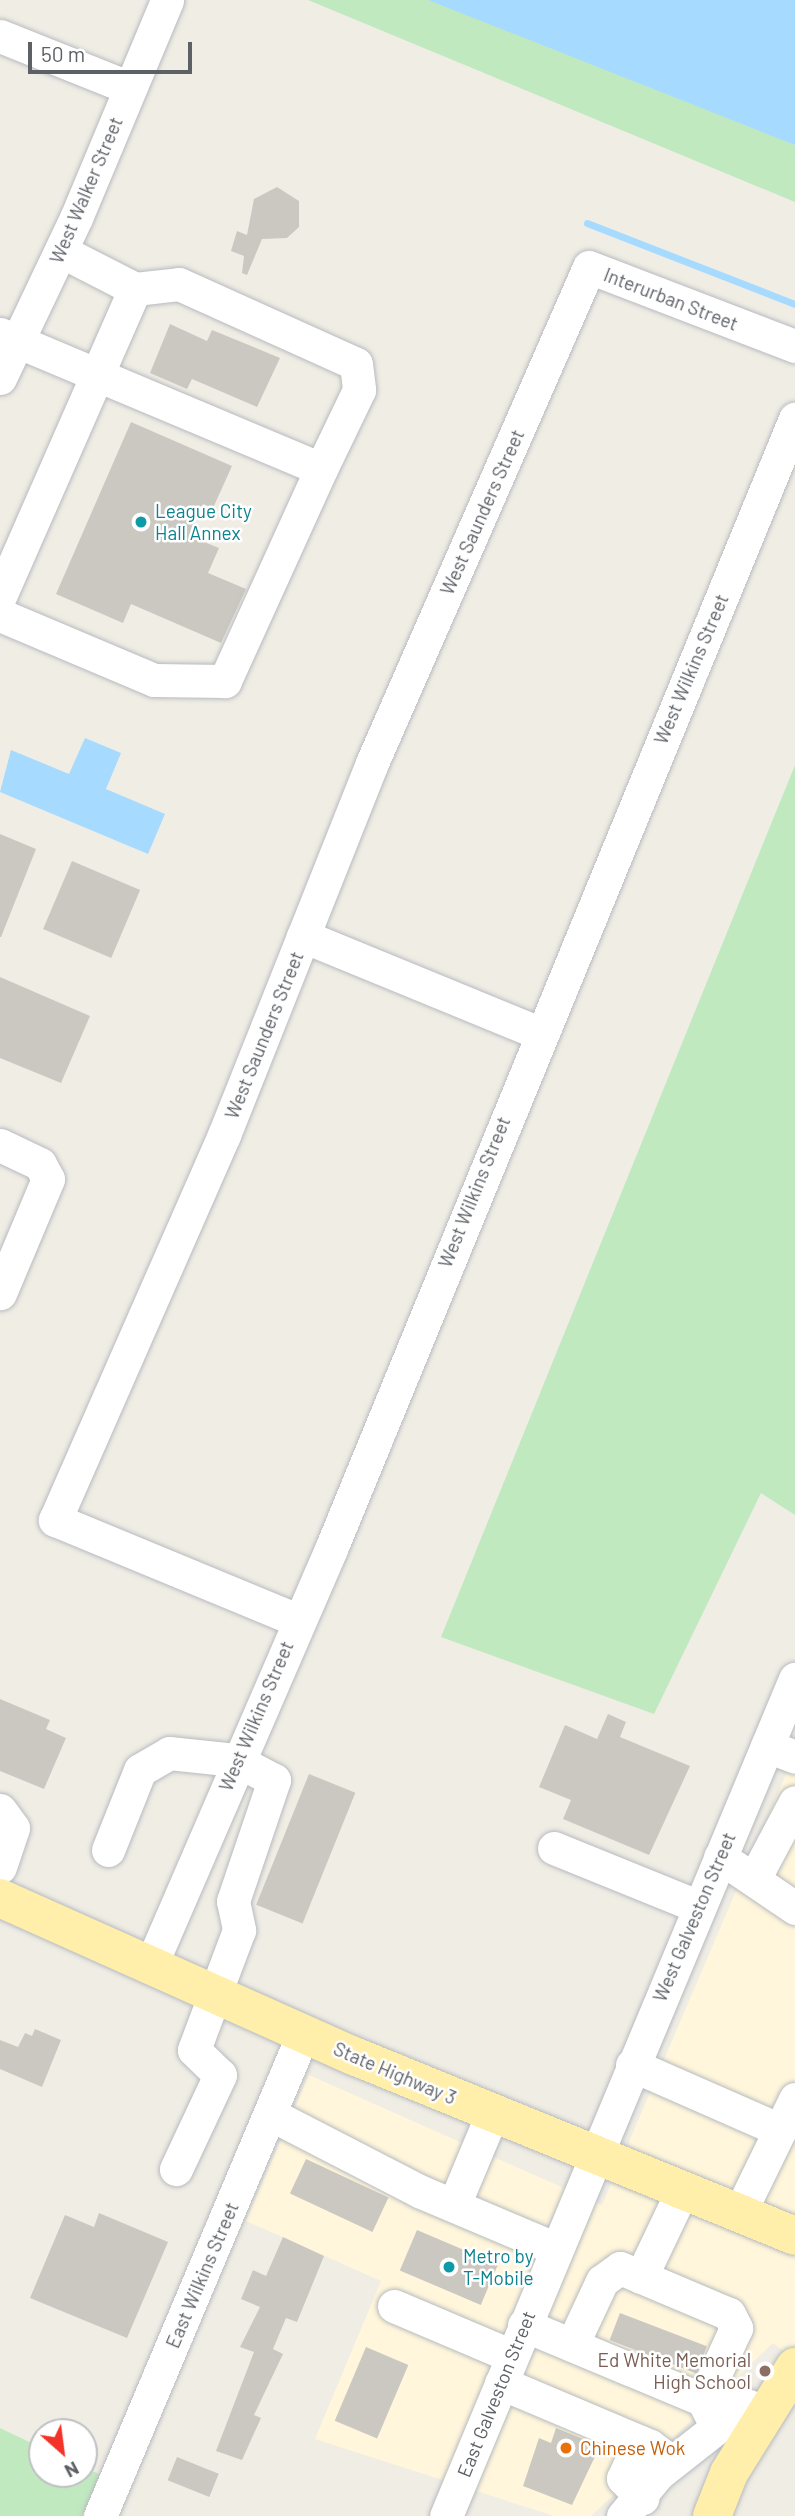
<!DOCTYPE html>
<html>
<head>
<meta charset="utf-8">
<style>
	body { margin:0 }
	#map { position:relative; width:795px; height:2516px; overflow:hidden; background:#f0ede5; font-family:Barlow,sans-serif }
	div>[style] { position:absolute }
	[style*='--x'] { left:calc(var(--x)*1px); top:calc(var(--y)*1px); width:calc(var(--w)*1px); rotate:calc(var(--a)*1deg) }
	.commercial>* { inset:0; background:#fff6db }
	.green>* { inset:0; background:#c1e9c0 }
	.water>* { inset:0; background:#a6dbff }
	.stream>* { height:7px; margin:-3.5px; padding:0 3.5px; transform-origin:3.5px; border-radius:3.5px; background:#a6dbff }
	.building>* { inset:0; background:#cbc8c2; transform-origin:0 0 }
	.roads { filter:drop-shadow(0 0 2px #b7bbbf) drop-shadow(0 0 2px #b7bbbf) }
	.minor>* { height:33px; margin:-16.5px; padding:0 16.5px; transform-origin:16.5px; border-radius:16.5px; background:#fff }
	.major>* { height:38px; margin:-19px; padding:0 19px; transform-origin:19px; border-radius:19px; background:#ffefab }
	.dots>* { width:19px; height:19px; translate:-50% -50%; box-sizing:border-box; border:4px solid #fff; border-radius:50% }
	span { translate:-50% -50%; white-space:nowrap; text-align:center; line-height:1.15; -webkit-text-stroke:5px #fff; paint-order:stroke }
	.street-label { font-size:19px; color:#5d6166 }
	.culture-label { font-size:19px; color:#0d838f }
	.left { translate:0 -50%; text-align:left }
	.education-label { font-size:19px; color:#785e54 }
	.right { translate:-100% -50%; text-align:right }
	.food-label { font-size:19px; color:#c56008 }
	.north { position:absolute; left:28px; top:2418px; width:70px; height:70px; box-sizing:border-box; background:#fff; border:2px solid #bec0c2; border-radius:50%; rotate:152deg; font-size:19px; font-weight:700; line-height:28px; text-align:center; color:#5d6166 }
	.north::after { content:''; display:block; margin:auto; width:24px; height:32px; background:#f33228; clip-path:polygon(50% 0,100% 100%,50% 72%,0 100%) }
	.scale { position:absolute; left:28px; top:42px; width:164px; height:32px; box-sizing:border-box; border:4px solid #5d6166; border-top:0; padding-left:9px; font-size:21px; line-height:24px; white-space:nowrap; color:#5d6166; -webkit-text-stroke:5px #fff; paint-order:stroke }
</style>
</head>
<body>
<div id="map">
	<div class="commercial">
		<div style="clip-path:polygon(795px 1753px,795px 2360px,773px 2343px,591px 2516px,554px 2516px,315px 2439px,381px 2281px,246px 2221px,309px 2075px,602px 2205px)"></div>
	</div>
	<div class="green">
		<div style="clip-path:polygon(308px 0,795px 0,795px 202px)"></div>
		<div style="clip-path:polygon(795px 765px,795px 1515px,761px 1493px,654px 1714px,441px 1637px)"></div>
		<div style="clip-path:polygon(0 2428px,42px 2448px,42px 2474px,84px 2474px,84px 2467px,101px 2475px,82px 2516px,0 2516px)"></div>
	</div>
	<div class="water">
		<div style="clip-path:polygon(428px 0,795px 0,795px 145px)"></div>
		<div style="clip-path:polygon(85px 738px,121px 753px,106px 789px,165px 814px,148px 854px,0 792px,11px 750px,69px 774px)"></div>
	</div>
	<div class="stream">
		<div style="--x:587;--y:223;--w:223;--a:21.3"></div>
	</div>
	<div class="building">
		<div style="clip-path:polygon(277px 187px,299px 201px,299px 227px,287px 238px,262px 239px,247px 275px,242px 273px,244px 256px,231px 251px,237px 231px,247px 235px,254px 199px)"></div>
		<div style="clip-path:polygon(170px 324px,207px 341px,212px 330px,280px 358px,257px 407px,192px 379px,187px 389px,150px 373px)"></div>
		<div style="clip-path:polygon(131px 422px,232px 466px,213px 508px,203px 504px,189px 536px,219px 548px,208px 573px,246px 589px,221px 643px,131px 604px,123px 623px,56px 594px)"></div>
		<div style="clip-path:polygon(0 834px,36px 849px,1px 937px,0 937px)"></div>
		<div style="left:72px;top:861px;width:74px;height:74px;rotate:23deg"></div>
		<div style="clip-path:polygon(0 977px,90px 1016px,61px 1083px,0 1058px)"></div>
		<div style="clip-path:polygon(0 1699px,50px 1720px,46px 1729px,66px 1738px,44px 1789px,0 1771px)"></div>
		<div style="clip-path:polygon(608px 1714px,626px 1722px,620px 1737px,690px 1766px,649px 1855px,563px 1819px,571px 1800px,539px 1787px,565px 1725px,597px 1739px)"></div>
		<div style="left:309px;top:1774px;width:50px;height:141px;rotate:22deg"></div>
		<div style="clip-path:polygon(35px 2029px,61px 2040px,42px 2087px,0 2069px,0 2040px,18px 2047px,25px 2033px,32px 2036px)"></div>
		<div style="left:306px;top:2159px;width:91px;height:38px;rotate:25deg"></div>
		<div style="clip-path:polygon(99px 2213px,168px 2242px,127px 2338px,30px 2298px,65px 2215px,94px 2227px)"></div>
		<div style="left:417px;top:2230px;width:88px;height:44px;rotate:23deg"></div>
		<div style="clip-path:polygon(283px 2237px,324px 2256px,297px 2322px,286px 2318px,273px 2349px,283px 2354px,254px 2415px,261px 2418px,242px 2460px,216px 2451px,254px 2352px,240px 2347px,260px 2307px,241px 2299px,253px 2270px,266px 2276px)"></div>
		<div style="left:620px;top:2313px;width:93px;height:29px;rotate:21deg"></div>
		<div style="left:366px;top:2347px;width:46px;height:80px;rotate:23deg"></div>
		<div style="clip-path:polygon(556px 2428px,600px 2446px,572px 2505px,523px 2486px,539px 2438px,551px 2443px)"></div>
		<div style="left:177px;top:2457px;width:45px;height:25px;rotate:22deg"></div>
	</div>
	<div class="roads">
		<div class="minor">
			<div style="--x:0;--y:36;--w:140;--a:21.8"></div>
			<div style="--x:135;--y:289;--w:44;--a:-6.5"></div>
			<div style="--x:179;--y:284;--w:194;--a:24.3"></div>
			<div style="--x:356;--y:364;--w:26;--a:83"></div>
			<div style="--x:359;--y:390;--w:88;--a:115.7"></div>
			<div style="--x:0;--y:334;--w:348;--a:22.8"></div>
			<div style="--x:321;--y:469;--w:233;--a:114.4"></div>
			<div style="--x:225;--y:681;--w:71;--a:-179.2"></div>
			<div style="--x:154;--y:680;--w:167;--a:-157.1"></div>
			<div style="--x:0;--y:378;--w:177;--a:-64.6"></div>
			<div style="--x:76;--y:218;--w:236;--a:-67.3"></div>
			<div style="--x:0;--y:596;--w:335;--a:-66.3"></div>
			<div style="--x:135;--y:289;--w:83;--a:-152.8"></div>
			<div style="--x:303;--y:936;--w:256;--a:22.3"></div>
			<div style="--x:0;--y:1145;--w:44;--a:25.4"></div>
			<div style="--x:40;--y:1164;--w:17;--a:62"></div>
			<div style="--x:48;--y:1179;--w:124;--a:112.8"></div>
			<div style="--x:297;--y:1620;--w:262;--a:-157.5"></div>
			<div style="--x:55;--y:1520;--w:420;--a:-66.3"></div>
			<div style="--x:224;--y:1135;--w:400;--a:-68.3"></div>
			<div style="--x:372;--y:763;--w:541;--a:-66.37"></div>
			<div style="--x:589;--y:267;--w:221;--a:21"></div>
			<div style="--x:767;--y:1746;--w:30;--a:21"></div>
			<div style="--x:0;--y:1810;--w:22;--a:54"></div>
			<div style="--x:13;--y:1828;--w:41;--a:108.4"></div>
			<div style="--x:554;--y:1848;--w:157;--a:22.1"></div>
			<div style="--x:108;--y:1850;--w:86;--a:-68.2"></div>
			<div style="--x:140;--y:1770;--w:34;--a:-30"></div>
			<div style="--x:169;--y:1753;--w:67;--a:6"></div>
			<div style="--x:236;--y:1760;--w:43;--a:27.8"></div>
			<div style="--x:274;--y:1780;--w:128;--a:108.7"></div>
			<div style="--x:233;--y:1901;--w:30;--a:78"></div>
			<div style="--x:239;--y:1930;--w:128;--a:110.6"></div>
			<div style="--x:194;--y:2050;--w:36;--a:44"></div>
			<div style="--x:220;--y:2075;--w:104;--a:115.1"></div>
			<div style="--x:720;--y:1857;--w:91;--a:34.2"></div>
			<div style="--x:754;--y:1879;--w:87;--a:-62"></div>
			<div style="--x:151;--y:1965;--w:453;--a:-66.6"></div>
			<div style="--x:331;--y:1549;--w:1222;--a:-67.68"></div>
			<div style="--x:632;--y:2065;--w:162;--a:23.7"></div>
			<div style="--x:270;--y:2114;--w:168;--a:27.3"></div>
			<div style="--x:419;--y:2191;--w:149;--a:22.9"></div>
			<div style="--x:454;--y:2205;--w:99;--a:-67.3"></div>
			<div style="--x:739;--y:2214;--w:128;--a:-64"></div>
			<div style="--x:641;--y:2277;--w:95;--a:-64.5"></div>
			<div style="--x:394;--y:2306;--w:128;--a:23"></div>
			<div style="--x:524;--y:2325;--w:194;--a:22.7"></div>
			<div style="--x:703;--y:2400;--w:29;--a:63"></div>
			<div style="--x:572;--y:2345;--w:71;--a:-64.9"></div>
			<div style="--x:602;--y:2281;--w:22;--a:-36"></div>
			<div style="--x:620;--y:2268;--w:118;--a:22.9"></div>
			<div style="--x:729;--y:2314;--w:16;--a:63"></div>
			<div style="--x:736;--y:2328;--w:79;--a:114.6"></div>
			<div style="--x:703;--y:2400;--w:46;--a:7.4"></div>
			<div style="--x:501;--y:2383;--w:162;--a:22.9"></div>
			<div style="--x:650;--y:2446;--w:27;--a:36"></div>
			<div style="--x:640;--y:2442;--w:40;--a:115"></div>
			<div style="--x:623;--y:2478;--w:28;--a:46"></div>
			<div style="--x:100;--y:2516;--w:523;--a:-67.16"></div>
			<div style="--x:446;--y:2516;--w:907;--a:-67.37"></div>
			<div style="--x:623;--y:2516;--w:56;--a:-50.1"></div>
			<div style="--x:659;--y:2473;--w:95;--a:-38.2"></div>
		</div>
		<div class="major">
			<div style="--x:0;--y:1898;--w:388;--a:24.1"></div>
			<div style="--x:354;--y:2056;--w:476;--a:22.2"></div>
			<div style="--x:712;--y:2516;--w:46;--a:-68.4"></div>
			<div style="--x:729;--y:2473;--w:125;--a:-58.1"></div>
		</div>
	</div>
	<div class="dots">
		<div style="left:141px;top:522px;background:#0f9aa8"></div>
		<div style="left:449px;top:2267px;background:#0f9aa8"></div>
		<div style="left:765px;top:2371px;background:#8d6e63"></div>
		<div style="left:566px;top:2448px;background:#e8710a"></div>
	</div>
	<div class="street-label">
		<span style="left:86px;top:190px;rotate:-67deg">West Walker Street</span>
		<span style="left:671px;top:299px;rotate:21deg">Interurban Street</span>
		<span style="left:482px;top:512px;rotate:-66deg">West Saunders Street</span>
		<span style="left:691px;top:669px;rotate:-67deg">West Wilkins Street</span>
		<span style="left:264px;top:1035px;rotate:-68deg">West Saunders Street</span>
		<span style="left:474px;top:1192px;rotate:-68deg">West Wilkins Street</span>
		<span style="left:256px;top:1716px;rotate:-67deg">West Wilkins Street</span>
		<span style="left:694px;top:1917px;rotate:-67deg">West Galveston Street</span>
		<span style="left:395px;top:2073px;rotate:23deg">State Highway 3</span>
		<span style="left:202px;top:2275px;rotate:-67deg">East Wilkins Street</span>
		<span style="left:496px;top:2394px;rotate:-68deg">East Galveston Street</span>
	</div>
	<div class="culture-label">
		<span class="left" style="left:155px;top:522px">League City<br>Hall Annex</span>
		<span class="left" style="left:463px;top:2267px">Metro by<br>T-Mobile</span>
	</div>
	<div class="education-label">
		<span class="right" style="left:751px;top:2371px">Ed White Memorial<br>High School</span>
	</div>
	<div class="food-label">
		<span class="left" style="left:580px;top:2448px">Chinese Wok</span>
	</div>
	<div class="north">N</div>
	<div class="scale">50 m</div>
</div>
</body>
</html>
